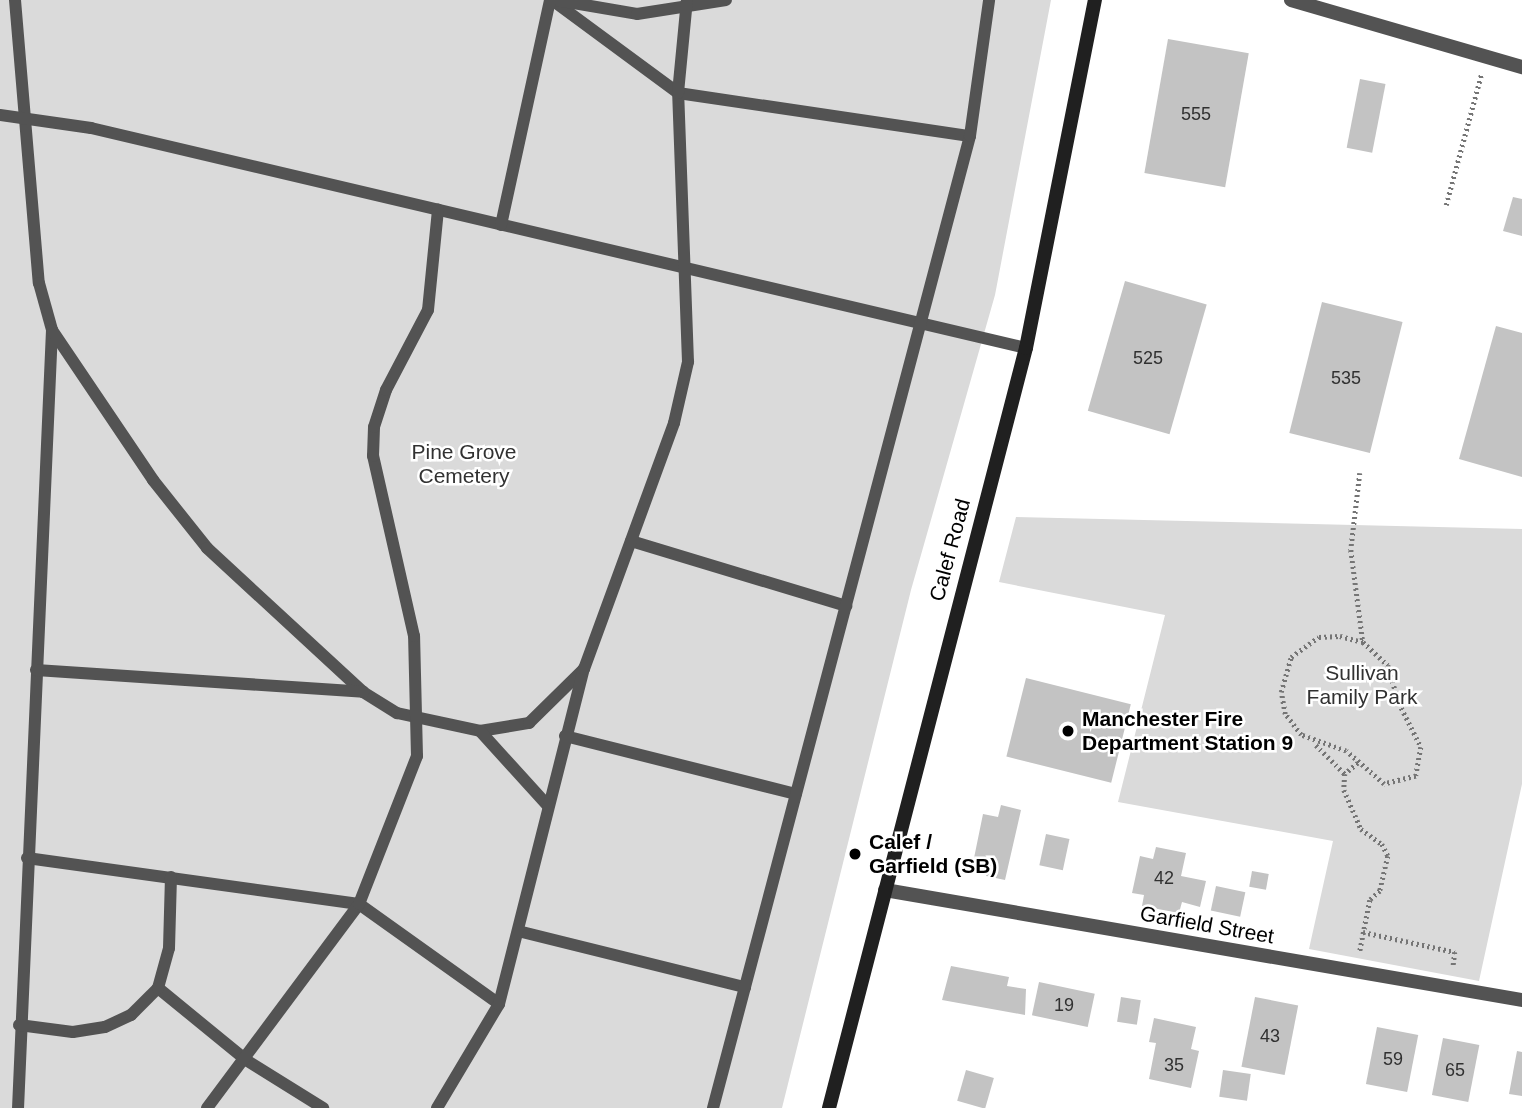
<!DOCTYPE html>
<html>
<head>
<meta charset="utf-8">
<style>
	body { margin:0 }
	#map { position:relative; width:1522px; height:1108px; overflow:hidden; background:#fff; font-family:Helvetica,sans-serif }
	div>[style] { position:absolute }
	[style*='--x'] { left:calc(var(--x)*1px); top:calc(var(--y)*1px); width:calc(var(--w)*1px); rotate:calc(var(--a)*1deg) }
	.green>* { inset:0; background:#dadada }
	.building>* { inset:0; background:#c3c3c3; transform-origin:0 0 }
	.path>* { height:4.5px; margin-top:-2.25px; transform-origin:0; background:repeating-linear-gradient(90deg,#757575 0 2px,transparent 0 5.5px) }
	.lane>* { height:12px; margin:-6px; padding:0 6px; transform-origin:6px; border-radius:6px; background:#535353 }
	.street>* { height:14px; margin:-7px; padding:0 7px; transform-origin:7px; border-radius:7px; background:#535353 }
	.secondary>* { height:14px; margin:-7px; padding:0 7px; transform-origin:7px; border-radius:7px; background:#202020 }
	.dots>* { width:19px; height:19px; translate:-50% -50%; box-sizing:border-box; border:4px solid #fff; border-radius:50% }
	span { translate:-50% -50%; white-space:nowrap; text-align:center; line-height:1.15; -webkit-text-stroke:5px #fff; paint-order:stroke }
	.number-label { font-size:18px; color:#313131 }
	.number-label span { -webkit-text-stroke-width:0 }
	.park-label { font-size:21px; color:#313131 }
	.street-label { font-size:21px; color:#000 }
	.poi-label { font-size:21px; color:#000; font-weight:700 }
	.left { translate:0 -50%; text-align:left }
</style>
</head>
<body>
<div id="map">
	<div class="green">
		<div style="clip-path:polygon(0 0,1051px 0,995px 295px,911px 590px,782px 1108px,0 1108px)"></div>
		<div style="clip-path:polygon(1016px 517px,1522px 529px,1522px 784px,1479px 981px,1309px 949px,1333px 841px,1118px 802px,1165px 615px,999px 582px)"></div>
	</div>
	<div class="building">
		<div style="left:1168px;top:39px;width:82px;height:136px;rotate:10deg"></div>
		<div style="left:1360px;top:79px;width:26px;height:70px;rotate:11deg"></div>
		<div style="clip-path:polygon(1513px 197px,1522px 199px,1522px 236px,1503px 231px)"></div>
		<div style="left:1125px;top:281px;width:85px;height:135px;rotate:16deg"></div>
		<div style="left:1322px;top:302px;width:83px;height:135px;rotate:14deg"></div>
		<div style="clip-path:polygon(1496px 326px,1522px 333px,1522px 477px,1459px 459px)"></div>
		<div style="left:1026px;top:678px;width:108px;height:81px;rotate:14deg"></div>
		<div style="clip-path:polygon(1001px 805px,1021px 810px,1005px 880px,986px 876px,989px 861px,974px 858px,983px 814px,998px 817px)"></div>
		<div style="left:1046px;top:834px;width:24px;height:32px;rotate:12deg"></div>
		<div style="clip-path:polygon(1156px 847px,1186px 853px,1181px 876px,1206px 881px,1200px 907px,1182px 902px,1179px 913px,1142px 906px,1144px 895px,1132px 893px,1140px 856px,1153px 859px)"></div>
		<div style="left:1252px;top:871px;width:17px;height:16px;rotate:10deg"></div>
		<div style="left:1216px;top:886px;width:30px;height:25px;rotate:12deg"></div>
		<div style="clip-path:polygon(951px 966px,1009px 977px,1007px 986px,1026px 989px,1025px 1015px,942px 1000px)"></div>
		<div style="left:1039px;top:982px;width:57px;height:34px;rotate:12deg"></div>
		<div style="left:1121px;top:997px;width:20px;height:25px;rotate:9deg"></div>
		<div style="left:1255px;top:997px;width:44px;height:71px;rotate:11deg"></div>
		<div style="clip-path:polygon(1154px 1018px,1196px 1027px,1191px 1049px,1199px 1051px,1191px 1088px,1149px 1079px,1156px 1043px,1149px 1042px)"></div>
		<div style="left:1377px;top:1027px;width:42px;height:58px;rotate:11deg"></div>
		<div style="left:1443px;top:1038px;width:37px;height:58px;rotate:11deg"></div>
		<div style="clip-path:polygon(1517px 1051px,1522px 1052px,1522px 1096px,1509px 1094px)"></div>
		<div style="left:966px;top:1070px;width:29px;height:32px;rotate:16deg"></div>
		<div style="left:1223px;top:1070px;width:28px;height:27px;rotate:8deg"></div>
	</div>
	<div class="path">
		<div style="--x:1446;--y:205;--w:135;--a:-74.9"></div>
		<div style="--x:1360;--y:473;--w:78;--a:96.7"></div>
		<div style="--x:1351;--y:550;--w:93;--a:82.6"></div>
		<div style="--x:1340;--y:636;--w:24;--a:15"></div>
		<div style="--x:1363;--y:642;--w:34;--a:43"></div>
		<div style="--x:1388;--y:665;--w:40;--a:74"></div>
		<div style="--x:1399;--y:703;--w:49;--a:63.4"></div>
		<div style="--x:1421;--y:747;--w:29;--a:100"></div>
		<div style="--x:1416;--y:776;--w:33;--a:166"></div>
		<div style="--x:1384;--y:784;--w:50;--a:-139"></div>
		<div style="--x:1346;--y:751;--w:48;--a:-160.4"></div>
		<div style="--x:1301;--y:735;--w:26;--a:-127"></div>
		<div style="--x:1285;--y:714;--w:22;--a:-100"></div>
		<div style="--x:1281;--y:692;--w:36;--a:-74"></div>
		<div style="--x:1291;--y:657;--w:34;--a:-36"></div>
		<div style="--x:1319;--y:637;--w:21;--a:-3"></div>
		<div style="--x:1316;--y:745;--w:41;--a:45"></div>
		<div style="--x:1358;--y:763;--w:17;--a:140"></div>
		<div style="--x:1345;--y:774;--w:16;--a:94"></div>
		<div style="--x:1344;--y:790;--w:43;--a:66.4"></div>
		<div style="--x:1361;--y:829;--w:26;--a:36"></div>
		<div style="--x:1382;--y:844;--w:13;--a:63"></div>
		<div style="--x:1388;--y:856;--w:36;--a:103"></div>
		<div style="--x:1380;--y:891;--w:13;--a:138"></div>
		<div style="--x:1370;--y:900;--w:52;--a:101.1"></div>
		<div style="--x:1363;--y:932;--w:94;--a:12.3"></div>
		<div style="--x:1455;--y:952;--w:16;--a:97"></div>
	</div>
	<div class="lane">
		<div style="--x:15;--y:0;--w:284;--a:85.2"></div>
		<div style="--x:39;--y:283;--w:49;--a:74.5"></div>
		<div style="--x:52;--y:330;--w:779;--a:92.5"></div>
		<div style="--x:552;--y:0;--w:157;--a:36.4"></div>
		<div style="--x:678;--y:93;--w:295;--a:8.4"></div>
		<div style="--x:556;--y:0;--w:82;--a:9.8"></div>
		<div style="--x:637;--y:14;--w:90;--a:-8.9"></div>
		<div style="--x:0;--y:115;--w:92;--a:8.1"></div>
		<div style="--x:91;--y:128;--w:961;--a:13.24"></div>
		<div style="--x:501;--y:225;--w:230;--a:-77.7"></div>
		<div style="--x:52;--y:330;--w:181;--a:56"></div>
		<div style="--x:153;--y:480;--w:87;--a:51.5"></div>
		<div style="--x:207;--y:548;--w:212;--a:42.7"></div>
		<div style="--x:363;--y:692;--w:40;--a:32"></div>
		<div style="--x:397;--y:713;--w:85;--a:12.2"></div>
		<div style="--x:480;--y:731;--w:50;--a:-9.3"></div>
		<div style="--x:529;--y:723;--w:77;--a:-44.5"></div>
		<div style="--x:631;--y:541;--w:225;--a:16.8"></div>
		<div style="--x:36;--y:670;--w:328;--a:3.8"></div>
		<div style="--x:480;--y:731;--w:101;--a:47.8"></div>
		<div style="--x:565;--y:736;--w:238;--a:14.1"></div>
		<div style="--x:27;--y:858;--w:335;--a:7.9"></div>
		<div style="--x:359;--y:904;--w:172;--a:35.5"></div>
		<div style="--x:518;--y:931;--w:234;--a:13.9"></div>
		<div style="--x:158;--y:988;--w:114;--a:39.3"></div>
		<div style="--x:246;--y:1060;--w:91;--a:31.9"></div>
		<div style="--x:19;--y:1025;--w:54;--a:7.4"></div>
		<div style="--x:73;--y:1032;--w:32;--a:-9"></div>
		<div style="--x:105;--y:1027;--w:29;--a:-25"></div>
		<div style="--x:131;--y:1015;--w:38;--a:-45"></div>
		<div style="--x:158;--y:988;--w:41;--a:-74.6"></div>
		<div style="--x:169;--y:948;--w:71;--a:-88.4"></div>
		<div style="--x:207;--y:1108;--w:254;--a:-53.3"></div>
		<div style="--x:359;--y:904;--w:159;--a:-68.6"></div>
		<div style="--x:417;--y:756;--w:120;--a:-91.4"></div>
		<div style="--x:414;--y:636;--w:185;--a:-102.8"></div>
		<div style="--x:373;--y:456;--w:29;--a:-88"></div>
		<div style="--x:374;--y:427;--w:39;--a:-72"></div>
		<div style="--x:386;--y:390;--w:90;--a:-62.3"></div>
		<div style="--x:428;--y:310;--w:101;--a:-84.3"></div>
		<div style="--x:437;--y:1108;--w:121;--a:-59.2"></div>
		<div style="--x:499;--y:1004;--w:346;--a:-75.8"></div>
		<div style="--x:584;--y:669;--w:262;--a:-69.9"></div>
		<div style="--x:674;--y:423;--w:63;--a:-77.1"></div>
		<div style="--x:688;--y:362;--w:269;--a:-92.1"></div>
		<div style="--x:678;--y:93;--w:93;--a:-84.5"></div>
		<div style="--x:713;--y:1108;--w:1005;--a:-75.19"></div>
		<div style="--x:970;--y:136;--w:137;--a:-82"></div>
	</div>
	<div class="street">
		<div style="--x:1291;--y:0;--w:241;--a:16.2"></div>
		<div style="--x:885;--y:890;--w:646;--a:9.8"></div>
	</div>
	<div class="secondary">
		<div style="--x:829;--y:1108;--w:785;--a:-75.47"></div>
		<div style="--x:1026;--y:348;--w:355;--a:-78.8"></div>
	</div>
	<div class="dots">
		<div style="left:1068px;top:731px;background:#000"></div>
		<div style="left:855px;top:854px;background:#000"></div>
	</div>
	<div class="number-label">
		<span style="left:1196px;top:114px">555</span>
		<span style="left:1148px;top:358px">525</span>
		<span style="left:1346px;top:378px">535</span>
		<span style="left:1164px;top:878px">42</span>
		<span style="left:1064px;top:1005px">19</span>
		<span style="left:1270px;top:1036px">43</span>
		<span style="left:1393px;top:1059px">59</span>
		<span style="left:1174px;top:1065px">35</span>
		<span style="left:1455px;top:1070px">65</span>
	</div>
	<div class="park-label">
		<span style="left:464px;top:464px">Pine Grove<br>Cemetery</span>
		<span style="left:1362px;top:685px">Sullivan<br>Family Park</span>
	</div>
	<div class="street-label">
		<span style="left:950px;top:550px;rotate:-75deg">Calef Road</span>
		<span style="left:1207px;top:925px;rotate:10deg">Garfield Street</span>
	</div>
	<div class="poi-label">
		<span class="left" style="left:1082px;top:731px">Manchester Fire<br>Department Station 9</span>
		<span class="left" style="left:869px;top:854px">Calef /<br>Garfield (SB)</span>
	</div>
</div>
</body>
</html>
